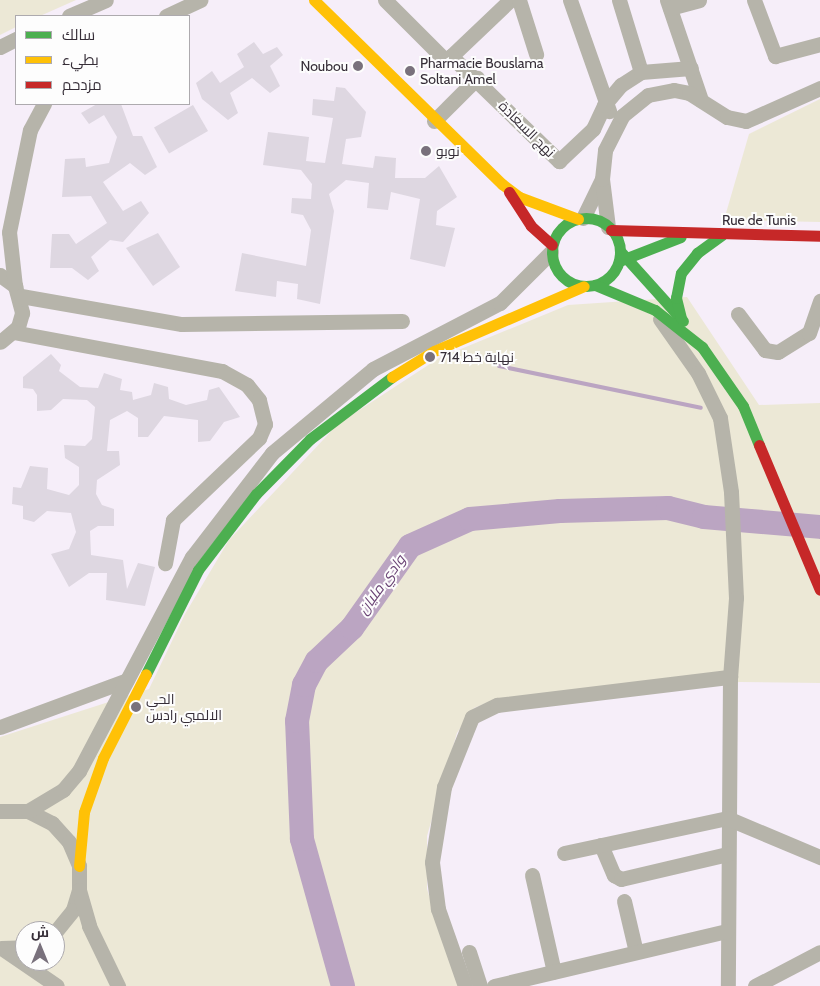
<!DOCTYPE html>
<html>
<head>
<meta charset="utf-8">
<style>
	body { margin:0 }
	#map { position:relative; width:820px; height:986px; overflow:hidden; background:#f6eef9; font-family:Cabin,Cairo,sans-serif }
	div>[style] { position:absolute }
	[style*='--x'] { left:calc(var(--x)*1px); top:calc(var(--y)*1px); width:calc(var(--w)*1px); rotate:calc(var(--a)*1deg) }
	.green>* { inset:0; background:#ece8d6 }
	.stream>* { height:4px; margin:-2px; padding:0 2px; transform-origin:2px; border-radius:2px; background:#bba5c2 }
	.river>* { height:24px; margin:-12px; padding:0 12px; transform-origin:12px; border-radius:12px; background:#bba5c2 }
	.building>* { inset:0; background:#ded7e1; transform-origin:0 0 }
	.street>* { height:15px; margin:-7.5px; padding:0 7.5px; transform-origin:7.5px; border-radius:7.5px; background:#b6b4aa }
	.fast>* { height:11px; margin:-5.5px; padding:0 5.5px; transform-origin:5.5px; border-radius:5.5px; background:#4caf50 }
	.fast>.ring { margin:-5.5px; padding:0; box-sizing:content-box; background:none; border:11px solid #4caf50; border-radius:50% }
	.slow>* { height:11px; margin:-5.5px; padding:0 5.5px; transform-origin:5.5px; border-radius:5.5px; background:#ffc107 }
	.jam>* { height:11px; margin:-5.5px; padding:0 5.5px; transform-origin:5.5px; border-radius:5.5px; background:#c62828 }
	.dots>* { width:14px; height:14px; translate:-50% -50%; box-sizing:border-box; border:2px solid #fdfdfd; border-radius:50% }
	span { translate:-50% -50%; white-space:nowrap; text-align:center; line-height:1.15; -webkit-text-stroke:4px #fdfdfd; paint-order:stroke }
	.poi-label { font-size:14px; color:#362e38 }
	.left { translate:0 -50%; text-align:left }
	.right { translate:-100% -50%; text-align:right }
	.street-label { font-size:14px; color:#362e38 }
	.water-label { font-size:15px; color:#684173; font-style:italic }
	.legend { position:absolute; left:15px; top:15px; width:175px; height:90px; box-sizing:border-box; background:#fdfdfd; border:1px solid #adaaae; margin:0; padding:6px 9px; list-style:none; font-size:15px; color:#362e38 }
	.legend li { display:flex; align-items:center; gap:10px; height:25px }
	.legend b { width:25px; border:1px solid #adaaae }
	.north { position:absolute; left:15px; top:921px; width:50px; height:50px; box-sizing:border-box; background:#fdfdfd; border:1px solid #adaaae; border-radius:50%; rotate:0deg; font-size:14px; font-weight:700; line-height:20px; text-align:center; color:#362e38 }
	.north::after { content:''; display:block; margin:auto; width:18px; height:22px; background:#79717c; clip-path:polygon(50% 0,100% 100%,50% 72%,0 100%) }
</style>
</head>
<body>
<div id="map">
	<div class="green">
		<div style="clip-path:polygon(0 0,76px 0,40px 16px,16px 16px,16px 27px,0 35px)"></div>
		<div style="clip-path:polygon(820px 99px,820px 222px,724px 220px,749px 134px)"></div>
		<div style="clip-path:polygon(evenodd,687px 297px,759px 405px,820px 403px,820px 683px,740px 682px,496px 699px,474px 708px,457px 733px,427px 836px,427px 889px,458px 986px,0 986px,0 737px,149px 689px,185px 614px,229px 540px,338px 424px,439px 358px,568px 305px,687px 297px,25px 931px,55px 931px,55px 961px,25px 961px,25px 931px)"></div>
	</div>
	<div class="stream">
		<div style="--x:499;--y:366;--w:206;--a:11.7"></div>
	</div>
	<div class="river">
		<div style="--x:343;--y:986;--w:153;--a:-105.6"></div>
		<div style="--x:302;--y:839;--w:118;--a:-92.4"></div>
		<div style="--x:297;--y:721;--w:37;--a:-79"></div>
		<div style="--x:304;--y:685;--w:27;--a:-62"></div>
		<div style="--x:317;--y:661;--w:48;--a:-43.3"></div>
		<div style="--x:352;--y:628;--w:100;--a:-54.7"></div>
		<div style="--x:410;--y:546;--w:66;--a:-24.2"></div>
		<div style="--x:470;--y:519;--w:90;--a:-5.1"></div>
		<div style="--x:560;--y:511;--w:108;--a:-1.6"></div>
		<div style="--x:668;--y:508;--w:37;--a:14"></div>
		<div style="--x:704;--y:517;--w:116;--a:4.9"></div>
	</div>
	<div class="building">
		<div style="clip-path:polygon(254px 42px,263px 54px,277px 47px,283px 55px,270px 66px,280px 86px,270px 93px,252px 78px,230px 93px,238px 113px,228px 120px,202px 99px,196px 83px,212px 71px,220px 83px,244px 67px,237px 54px)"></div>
		<div style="clip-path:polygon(336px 87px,345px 88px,366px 112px,361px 137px,346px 139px,342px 164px,373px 168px,375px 156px,396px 158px,395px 178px,425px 178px,439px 166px,457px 197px,437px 211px,436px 225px,455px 228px,445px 267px,410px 259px,420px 199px,391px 192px,388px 210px,367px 208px,369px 183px,346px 180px,329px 194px,334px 211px,320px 304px,297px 299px,298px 284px,277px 281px,276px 297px,235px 291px,242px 253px,306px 266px,311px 230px,303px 215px,291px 213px,292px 198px,311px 199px,312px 184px,301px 170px,263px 165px,268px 132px,309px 137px,306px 161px,325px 163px,333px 118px,312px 115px,313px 99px,334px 101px)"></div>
		<div style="clip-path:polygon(97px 104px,121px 104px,133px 136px,142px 136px,157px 167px,145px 175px,130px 163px,103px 182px,123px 211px,141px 201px,149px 213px,123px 242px,110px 240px,91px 257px,99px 271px,88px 280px,72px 268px,50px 268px,52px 234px,69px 234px,76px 244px,107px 223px,91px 196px,62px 197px,65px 159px,85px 158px,86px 167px,109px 163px,117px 137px,104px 115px,89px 124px,81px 113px)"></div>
		<div style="left:193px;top:105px;width:30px;height:45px;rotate:60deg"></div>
		<div style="clip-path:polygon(158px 233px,180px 267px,153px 286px,126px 248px)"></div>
		<div style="clip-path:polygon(51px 354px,61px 365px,59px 371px,80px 387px,98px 388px,104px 373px,122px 379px,120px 390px,132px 392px,133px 400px,151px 395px,154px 383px,168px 387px,169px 399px,186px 405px,207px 400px,209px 390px,219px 387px,240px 417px,224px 422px,210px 441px,198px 442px,198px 420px,164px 416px,148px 437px,138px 437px,138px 418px,127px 411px,110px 420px,107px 451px,119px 451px,120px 465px,97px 480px,96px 494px,102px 505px,114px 509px,114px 526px,98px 526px,90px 531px,91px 555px,123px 560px,127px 589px,138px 563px,155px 567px,145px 606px,106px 600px,107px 573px,89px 573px,69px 587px,51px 554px,69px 549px,76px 532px,71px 513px,47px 511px,34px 522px,23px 519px,23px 506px,12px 504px,13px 487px,21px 488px,30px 466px,48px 468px,47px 489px,69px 495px,79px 485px,79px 467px,65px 458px,64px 445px,85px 446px,92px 439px,95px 407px,87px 400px,63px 399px,51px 410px,37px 411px,37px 395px,33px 389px,23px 388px,23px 377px)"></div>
	</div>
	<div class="street">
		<div style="--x:385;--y:0;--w:86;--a:45"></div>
		<div style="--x:446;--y:61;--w:88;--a:-43.6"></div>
		<div style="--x:519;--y:0;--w:57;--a:72.5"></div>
		<div style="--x:570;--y:0;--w:118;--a:70.6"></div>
		<div style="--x:619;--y:0;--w:75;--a:73"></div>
		<div style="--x:667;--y:0;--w:106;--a:71.2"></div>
		<div style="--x:754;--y:0;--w:60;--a:69.4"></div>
		<div style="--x:775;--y:56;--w:47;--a:-14.9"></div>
		<div style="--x:670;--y:8;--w:30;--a:-15"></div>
		<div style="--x:69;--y:16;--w:40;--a:-23.4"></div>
		<div style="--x:166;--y:16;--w:38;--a:-25"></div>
		<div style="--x:0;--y:47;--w:18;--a:-27"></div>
		<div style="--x:451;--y:56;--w:151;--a:44.2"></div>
		<div style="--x:559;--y:161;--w:47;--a:-43.3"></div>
		<div style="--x:593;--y:129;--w:26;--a:-65"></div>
		<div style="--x:604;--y:105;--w:26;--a:-50"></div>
		<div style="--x:621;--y:85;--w:24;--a:-33"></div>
		<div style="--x:641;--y:72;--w:50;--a:-4.6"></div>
		<div style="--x:434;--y:121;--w:61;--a:-45"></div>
		<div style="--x:583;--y:218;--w:43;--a:-64"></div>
		<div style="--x:608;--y:227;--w:48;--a:-97.1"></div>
		<div style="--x:602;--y:179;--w:29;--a:-84"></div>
		<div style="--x:605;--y:150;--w:38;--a:-63"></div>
		<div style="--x:622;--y:116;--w:33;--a:-39"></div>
		<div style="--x:648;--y:95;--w:26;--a:-11"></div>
		<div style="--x:674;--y:90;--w:15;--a:11"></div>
		<div style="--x:689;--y:93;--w:45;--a:32.3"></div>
		<div style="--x:727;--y:117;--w:19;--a:12"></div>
		<div style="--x:746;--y:121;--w:81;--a:-24"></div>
		<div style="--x:0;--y:275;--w:19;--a:36"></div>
		<div style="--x:15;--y:286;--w:28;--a:75"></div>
		<div style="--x:22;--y:313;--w:15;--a:106"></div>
		<div style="--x:18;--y:327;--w:23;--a:140"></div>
		<div style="--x:15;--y:286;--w:54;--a:-96.3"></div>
		<div style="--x:9;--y:232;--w:104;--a:-78.4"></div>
		<div style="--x:30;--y:130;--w:30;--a:-62"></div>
		<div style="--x:21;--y:296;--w:163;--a:9.9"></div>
		<div style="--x:182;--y:324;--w:220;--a:-0.8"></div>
		<div style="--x:738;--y:314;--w:45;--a:53.1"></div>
		<div style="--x:765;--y:350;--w:13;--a:9"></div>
		<div style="--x:778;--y:352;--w:36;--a:-32"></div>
		<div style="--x:809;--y:333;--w:34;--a:-71"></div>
		<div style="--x:660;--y:319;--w:66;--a:54.9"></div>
		<div style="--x:698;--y:373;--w:50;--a:63.9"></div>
		<div style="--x:720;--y:418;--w:75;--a:81.5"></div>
		<div style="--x:731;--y:492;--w:106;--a:87.3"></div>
		<div style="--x:736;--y:598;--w:79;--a:94.3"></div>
		<div style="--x:730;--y:677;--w:309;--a:90.4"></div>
		<div style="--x:13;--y:332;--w:213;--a:10.6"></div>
		<div style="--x:222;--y:371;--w:29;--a:29"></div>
		<div style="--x:247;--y:385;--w:19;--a:51"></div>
		<div style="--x:259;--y:400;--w:25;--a:76"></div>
		<div style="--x:265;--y:424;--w:15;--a:113"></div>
		<div style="--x:259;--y:438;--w:119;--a:136.4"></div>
		<div style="--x:173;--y:520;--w:44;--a:100.5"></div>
		<div style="--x:0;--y:727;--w:135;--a:-20.3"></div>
		<div style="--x:0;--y:811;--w:28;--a:0"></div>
		<div style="--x:28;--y:811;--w:27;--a:27"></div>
		<div style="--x:52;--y:823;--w:25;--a:48"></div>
		<div style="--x:69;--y:842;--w:26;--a:67"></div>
		<div style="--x:79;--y:866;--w:24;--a:90"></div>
		<div style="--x:79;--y:890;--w:21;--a:107"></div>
		<div style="--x:73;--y:910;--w:28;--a:129"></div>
		<div style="--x:28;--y:811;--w:41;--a:-31"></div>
		<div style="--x:63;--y:790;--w:25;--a:-50"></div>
		<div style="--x:79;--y:771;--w:242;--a:-62.2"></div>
		<div style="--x:192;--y:557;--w:131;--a:-52.4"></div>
		<div style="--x:272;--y:453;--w:131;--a:-39.7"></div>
		<div style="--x:373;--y:369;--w:143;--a:-27.5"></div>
		<div style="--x:500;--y:303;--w:72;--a:-45"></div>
		<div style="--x:601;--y:845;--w:33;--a:67"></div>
		<div style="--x:614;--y:875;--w:8;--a:30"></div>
		<div style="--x:621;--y:879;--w:110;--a:-13.2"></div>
		<div style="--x:564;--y:853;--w:167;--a:-12.1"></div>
		<div style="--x:727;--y:818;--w:101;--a:22.8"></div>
		<div style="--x:532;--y:875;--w:99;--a:77.2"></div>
		<div style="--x:79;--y:890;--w:37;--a:74"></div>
		<div style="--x:89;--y:926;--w:67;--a:64.2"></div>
		<div style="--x:624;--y:901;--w:52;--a:76.8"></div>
		<div style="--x:1;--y:948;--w:24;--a:-2"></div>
		<div style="--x:3;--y:949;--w:65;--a:34.4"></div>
		<div style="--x:469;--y:952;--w:36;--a:72"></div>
		<div style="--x:465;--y:986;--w:82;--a:-109.3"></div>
		<div style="--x:438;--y:909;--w:47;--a:-97.3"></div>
		<div style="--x:432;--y:862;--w:76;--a:-80.9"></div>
		<div style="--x:444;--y:787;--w:75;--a:-68.2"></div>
		<div style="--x:472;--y:717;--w:28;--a:-26"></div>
		<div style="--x:497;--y:705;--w:235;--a:-6.9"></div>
		<div style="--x:494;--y:986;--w:239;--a:-13.3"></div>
		<div style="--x:755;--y:986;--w:73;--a:-27.6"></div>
	</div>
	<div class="fast">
		<div class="ring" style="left:552px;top:218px;width:57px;height:57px"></div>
		<div style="--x:620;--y:251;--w:94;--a:48"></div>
		<div style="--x:619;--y:261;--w:66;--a:-21.2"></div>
		<div style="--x:595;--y:285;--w:65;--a:22.6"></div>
		<div style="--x:655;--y:310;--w:60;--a:38.2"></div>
		<div style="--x:702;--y:347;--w:72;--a:55.2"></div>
		<div style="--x:743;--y:406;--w:42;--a:67.7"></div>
		<div style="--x:681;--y:318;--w:21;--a:-104"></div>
		<div style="--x:676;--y:298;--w:25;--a:-79"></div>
		<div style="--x:681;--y:273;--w:26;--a:-51"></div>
		<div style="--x:697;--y:253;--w:31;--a:-36"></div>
		<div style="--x:146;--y:674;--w:116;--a:-63.4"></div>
		<div style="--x:198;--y:570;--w:96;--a:-52.7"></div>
		<div style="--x:256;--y:494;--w:77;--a:-45.5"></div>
		<div style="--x:310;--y:439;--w:103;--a:-37.1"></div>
	</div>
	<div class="slow">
		<div style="--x:314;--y:0;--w:263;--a:44.4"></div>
		<div style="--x:502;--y:184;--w:21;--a:37"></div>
		<div style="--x:519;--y:197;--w:63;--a:20.4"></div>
		<div style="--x:392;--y:377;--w:49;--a:-31.8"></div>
		<div style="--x:434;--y:351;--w:163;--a:-23.4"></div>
		<div style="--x:79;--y:866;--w:54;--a:-84.7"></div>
		<div style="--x:84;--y:812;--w:57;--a:-70.6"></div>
		<div style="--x:103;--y:758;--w:94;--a:-62.9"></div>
	</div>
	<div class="jam">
		<div style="--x:509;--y:192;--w:40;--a:57.1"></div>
		<div style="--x:531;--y:226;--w:28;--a:42"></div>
		<div style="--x:611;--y:230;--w:209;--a:1.6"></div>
		<div style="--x:759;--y:445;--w:157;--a:67.2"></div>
	</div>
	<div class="dots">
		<div style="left:358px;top:66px;background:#79717c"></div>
		<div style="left:410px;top:71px;background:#79717c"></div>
		<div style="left:426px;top:151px;background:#79717c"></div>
		<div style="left:430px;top:357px;background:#79717c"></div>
		<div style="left:136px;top:707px;background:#79717c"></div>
	</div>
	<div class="poi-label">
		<span class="left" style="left:420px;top:71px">Pharmacie Bouslama<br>Soltani Amel</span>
		<span class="right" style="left:348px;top:66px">Noubou</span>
		<span class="left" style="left:436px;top:151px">نوبو</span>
		<span class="left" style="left:440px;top:357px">نهاية خط 714</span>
		<span class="left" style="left:146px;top:707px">الحي<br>الالمبي رادس</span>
	</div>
	<div class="street-label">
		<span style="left:527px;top:129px;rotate:45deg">نهج السعادة</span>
		<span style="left:759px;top:220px">Rue de Tunis</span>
	</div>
	<div class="water-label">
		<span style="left:382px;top:585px;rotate:-54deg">وادي مليان</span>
	</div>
	<ul class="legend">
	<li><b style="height:6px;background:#4caf50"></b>سالك</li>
	<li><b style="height:6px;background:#ffc107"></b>بطيء</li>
	<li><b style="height:6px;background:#c62828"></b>مزدحم</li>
	</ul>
	<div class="north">ش</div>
</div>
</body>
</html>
